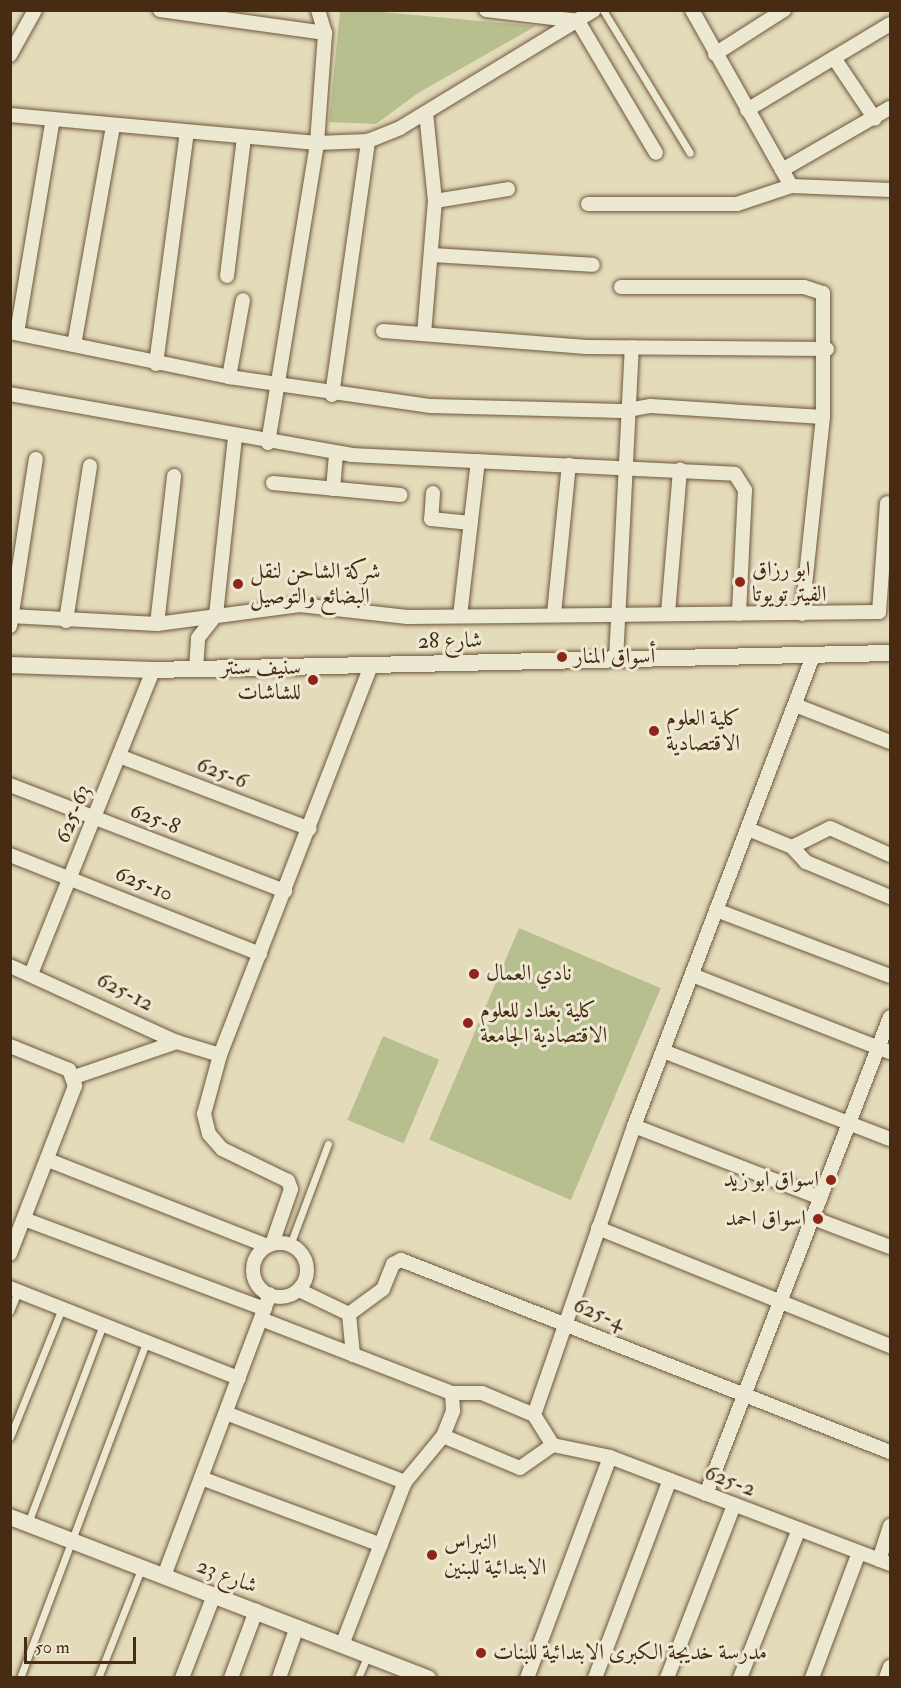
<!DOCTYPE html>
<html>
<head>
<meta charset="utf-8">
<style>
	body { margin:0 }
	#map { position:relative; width:901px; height:1688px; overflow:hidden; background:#e4dbba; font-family:"IM FELL Double Pica",Amiri,serif }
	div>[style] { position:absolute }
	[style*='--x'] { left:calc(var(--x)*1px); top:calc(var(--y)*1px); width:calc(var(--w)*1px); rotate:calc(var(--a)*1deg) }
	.green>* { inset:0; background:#b7bf8e; transform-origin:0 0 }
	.roads { filter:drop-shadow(0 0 2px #6f573d) drop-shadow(0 0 2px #6f573d) }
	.service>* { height:7px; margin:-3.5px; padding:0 3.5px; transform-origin:3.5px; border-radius:3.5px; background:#ede8d2 }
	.minor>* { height:14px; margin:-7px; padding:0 7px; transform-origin:7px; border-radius:7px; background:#ede8d2 }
	.minor>.ring { margin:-7px; padding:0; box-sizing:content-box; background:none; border:14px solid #ede8d2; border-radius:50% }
	.tertiary>* { height:16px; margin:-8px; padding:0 8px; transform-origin:8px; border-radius:8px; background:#ede8d2 }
	.dots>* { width:16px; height:16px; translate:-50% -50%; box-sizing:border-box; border:3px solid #ede8d2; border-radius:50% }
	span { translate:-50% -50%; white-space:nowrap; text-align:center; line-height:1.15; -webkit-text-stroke:6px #ede8d2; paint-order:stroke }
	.poi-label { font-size:22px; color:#482b13 }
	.left { translate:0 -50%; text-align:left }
	.right { translate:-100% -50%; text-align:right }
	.street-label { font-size:22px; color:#482b13 }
	.frame { position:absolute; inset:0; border:12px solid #482b13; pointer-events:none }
	.scale { position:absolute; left:24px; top:1637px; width:112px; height:27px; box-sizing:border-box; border:3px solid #482b13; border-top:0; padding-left:8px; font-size:18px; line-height:21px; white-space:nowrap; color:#482b13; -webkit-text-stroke:4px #ede8d2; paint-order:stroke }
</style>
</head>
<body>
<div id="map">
	<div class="green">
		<div style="clip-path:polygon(340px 11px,371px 11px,536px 26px,418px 93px,376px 124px,329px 122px)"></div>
		<div style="left:519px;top:928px;width:154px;height:230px;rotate:23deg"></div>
		<div style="left:383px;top:1036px;width:61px;height:91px;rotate:23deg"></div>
	</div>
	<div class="roads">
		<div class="service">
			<div style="--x:603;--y:10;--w:167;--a:58.7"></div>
			<div style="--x:290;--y:1245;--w:108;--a:-69.4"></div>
			<div style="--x:10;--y:1311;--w:22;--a:-68"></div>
			<div style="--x:10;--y:1437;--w:139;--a:-68"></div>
			<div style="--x:28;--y:1523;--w:212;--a:-69.3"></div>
			<div style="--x:20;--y:1678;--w:359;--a:-69.4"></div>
			<div style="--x:98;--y:1678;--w:119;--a:-68.4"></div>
			<div style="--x:358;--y:1678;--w:26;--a:-67"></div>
		</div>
		<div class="minor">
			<div style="--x:160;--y:10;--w:167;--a:7.9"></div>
			<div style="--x:486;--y:10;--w:93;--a:6.8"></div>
			<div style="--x:578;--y:21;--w:153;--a:59.4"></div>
			<div style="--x:692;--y:10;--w:202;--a:60.6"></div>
			<div style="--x:715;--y:54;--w:82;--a:-32.5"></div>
			<div style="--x:10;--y:55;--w:51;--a:-60.9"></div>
			<div style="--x:834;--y:58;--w:73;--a:56.1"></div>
			<div style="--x:747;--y:110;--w:167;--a:-31"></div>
			<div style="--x:10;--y:115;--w:308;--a:5.2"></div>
			<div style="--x:317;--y:143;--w:51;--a:-2.2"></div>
			<div style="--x:368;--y:141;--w:35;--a:-22"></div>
			<div style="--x:400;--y:128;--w:227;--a:-31.3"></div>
			<div style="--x:782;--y:170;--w:125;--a:-29.9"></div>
			<div style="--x:435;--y:201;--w:74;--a:-9.3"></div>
			<div style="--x:588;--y:204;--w:149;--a:0"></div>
			<div style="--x:737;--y:204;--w:57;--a:-18.4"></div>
			<div style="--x:791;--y:186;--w:99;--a:2.3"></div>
			<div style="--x:431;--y:255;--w:162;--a:3.5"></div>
			<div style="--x:227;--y:276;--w:140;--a:-83"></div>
			<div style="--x:621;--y:287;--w:183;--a:0"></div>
			<div style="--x:804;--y:287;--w:20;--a:18"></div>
			<div style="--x:823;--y:293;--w:124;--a:90"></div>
			<div style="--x:823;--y:417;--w:198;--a:96.1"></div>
			<div style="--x:383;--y:331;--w:204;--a:4.5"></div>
			<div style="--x:586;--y:347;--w:241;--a:0.5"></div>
			<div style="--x:10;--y:332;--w:224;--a:11.6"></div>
			<div style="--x:229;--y:377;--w:204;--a:8.2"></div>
			<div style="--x:431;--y:406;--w:191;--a:1.5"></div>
			<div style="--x:622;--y:411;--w:29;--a:-10"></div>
			<div style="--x:651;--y:406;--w:172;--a:3.7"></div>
			<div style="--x:17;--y:333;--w:217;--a:-80.5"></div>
			<div style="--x:424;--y:334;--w:133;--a:-85.3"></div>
			<div style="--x:435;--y:201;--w:89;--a:-95.8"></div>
			<div style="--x:74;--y:345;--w:223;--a:-79.9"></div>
			<div style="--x:156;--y:364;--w:233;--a:-82.4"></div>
			<div style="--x:229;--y:377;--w:78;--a:-79.7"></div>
			<div style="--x:10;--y:394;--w:346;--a:10.1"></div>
			<div style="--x:351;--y:455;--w:384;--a:2.8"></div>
			<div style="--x:735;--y:474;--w:19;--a:58"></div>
			<div style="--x:745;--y:490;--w:124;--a:92.8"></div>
			<div style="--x:332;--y:395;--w:257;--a:-81.9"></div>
			<div style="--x:268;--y:443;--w:304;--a:-80.7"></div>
			<div style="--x:317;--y:143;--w:110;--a:-85.8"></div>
			<div style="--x:325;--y:33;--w:24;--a:-107"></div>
			<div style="--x:273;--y:483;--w:128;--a:5.4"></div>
			<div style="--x:333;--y:489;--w:36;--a:-85"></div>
			<div style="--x:433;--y:493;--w:26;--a:94"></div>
			<div style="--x:431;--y:519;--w:40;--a:5.7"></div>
			<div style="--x:668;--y:613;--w:144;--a:-85.2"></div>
			<div style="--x:554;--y:614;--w:150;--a:-84.3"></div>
			<div style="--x:10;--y:616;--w:147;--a:3.1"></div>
			<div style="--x:157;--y:624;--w:144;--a:-7.6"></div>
			<div style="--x:300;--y:605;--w:108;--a:6.4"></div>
			<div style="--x:407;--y:617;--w:472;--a:-0.6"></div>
			<div style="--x:879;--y:612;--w:109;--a:-85.8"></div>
			<div style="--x:460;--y:616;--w:156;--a:-83.4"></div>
			<div style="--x:66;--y:621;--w:157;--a:-81.2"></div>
			<div style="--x:157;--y:624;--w:149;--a:-83.4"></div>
			<div style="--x:10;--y:626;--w:169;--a:-81.2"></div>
			<div style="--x:616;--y:660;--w:313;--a:-87.1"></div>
			<div style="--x:196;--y:669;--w:31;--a:-86"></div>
			<div style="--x:198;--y:638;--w:29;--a:-52"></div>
			<div style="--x:216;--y:615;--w:178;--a:-83.9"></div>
			<div style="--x:795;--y:705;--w:102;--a:21.3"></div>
			<div style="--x:119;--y:756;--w:204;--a:20.9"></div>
			<div style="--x:10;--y:785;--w:295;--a:21.1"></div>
			<div style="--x:748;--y:829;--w:48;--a:22.2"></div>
			<div style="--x:792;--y:847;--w:21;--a:47"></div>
			<div style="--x:806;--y:862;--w:91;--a:22.6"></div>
			<div style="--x:792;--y:847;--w:42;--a:-26.6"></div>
			<div style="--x:830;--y:828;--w:66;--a:24.2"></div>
			<div style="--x:10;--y:855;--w:269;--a:21.6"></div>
			<div style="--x:716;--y:910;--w:186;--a:20.8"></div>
			<div style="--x:10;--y:966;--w:183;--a:24.5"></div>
			<div style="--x:177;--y:1042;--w:45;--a:16.8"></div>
			<div style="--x:31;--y:974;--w:328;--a:-68.1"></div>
			<div style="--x:692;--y:975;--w:212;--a:21.3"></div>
			<div style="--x:10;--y:1046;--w:64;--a:22.1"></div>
			<div style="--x:69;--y:1070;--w:17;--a:69"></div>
			<div style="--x:75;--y:1086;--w:180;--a:111.2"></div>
			<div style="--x:663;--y:1051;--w:243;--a:21.2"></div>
			<div style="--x:74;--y:1077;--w:109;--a:-18.8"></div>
			<div style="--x:634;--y:1126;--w:200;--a:21.1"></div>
			<div style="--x:48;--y:1160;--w:235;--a:21.4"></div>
			<div style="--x:813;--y:1218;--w:82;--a:20.6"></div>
			<div style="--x:24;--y:1219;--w:257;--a:20.5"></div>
			<div style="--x:598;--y:1228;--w:315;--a:22"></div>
			<div class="ring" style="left:253px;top:1243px;width:40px;height:40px"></div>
			<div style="--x:272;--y:1244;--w:58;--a:-70.9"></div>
			<div style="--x:291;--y:1189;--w:9;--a:-111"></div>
			<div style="--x:288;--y:1181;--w:73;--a:-154.1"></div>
			<div style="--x:222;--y:1149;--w:20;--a:-131"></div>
			<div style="--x:209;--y:1134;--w:21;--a:-104"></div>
			<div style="--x:204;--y:1114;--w:61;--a:-74.8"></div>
			<div style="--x:220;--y:1055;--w:418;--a:-68.8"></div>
			<div style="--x:10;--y:1288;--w:246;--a:21.5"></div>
			<div style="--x:299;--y:1290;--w:55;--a:25.6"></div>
			<div style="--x:261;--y:1319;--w:205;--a:21.2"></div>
			<div style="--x:452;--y:1393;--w:30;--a:0"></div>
			<div style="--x:482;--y:1393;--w:56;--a:22.9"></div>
			<div style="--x:534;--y:1415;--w:36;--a:58"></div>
			<div style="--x:553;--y:1445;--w:58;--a:11.9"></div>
			<div style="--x:610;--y:1457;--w:300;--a:20.9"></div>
			<div style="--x:353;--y:1355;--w:41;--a:-95.6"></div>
			<div style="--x:349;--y:1314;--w:42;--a:-36.3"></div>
			<div style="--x:383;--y:1289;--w:27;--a:-68"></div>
			<div style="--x:393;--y:1264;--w:9;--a:-27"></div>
			<div style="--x:401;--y:1260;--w:525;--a:21.44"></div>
			<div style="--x:226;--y:1413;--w:192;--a:21.1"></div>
			<div style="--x:534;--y:1415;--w:306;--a:-70.9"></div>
			<div style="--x:634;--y:1126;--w:503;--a:-69.15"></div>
			<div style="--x:443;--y:1436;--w:83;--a:22.6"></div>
			<div style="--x:520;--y:1468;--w:40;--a:-34.9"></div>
			<div style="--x:201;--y:1478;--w:192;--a:20.4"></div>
			<div style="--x:706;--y:1494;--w:511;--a:-68.91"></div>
			<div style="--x:879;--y:1560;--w:36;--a:-72"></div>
			<div style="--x:164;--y:1576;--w:301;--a:-69.4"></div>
			<div style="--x:342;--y:1645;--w:175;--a:-68.9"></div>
			<div style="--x:405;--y:1482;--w:60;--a:-50.4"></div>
			<div style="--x:443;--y:1436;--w:27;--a:-68"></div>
			<div style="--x:453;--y:1411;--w:18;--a:-93"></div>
			<div style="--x:182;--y:1678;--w:89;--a:-68.9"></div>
			<div style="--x:231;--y:1678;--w:72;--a:-69.5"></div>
			<div style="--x:279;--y:1678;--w:54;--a:-70.6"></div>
			<div style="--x:527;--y:1678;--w:236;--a:-69.4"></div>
			<div style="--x:595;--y:1678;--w:212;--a:-69.3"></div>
			<div style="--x:667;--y:1678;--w:186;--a:-68.8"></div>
			<div style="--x:740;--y:1678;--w:160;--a:-68.4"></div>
			<div style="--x:812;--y:1678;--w:134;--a:-69.5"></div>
			<div style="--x:886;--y:1678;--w:12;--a:-70"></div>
		</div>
		<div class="tertiary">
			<div style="--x:10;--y:665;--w:143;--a:2"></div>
			<div style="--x:153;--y:670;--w:737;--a:-1.32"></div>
			<div style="--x:10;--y:1517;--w:448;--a:21.1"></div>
		</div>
	</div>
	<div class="dots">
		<div style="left:740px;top:582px;background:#8f2418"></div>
		<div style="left:238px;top:584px;background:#8f2418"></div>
		<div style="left:562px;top:657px;background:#8f2418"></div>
		<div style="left:313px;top:680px;background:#8f2418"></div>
		<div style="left:654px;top:731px;background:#8f2418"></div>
		<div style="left:474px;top:974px;background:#8f2418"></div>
		<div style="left:468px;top:1023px;background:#8f2418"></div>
		<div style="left:831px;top:1180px;background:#8f2418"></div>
		<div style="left:818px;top:1219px;background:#8f2418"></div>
		<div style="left:432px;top:1555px;background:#8f2418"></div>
		<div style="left:481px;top:1653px;background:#8f2418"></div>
	</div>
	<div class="poi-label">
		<span class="left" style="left:752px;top:582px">ابو رزاق<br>الفيتر تويوتا</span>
		<span class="left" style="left:250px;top:584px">شركة الشاحن لنقل<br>البضائع والتوصيل</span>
		<span class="left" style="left:574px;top:657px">أسواق المنار</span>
		<span class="right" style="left:301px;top:680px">سنيف سنتر<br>للشاشات</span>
		<span class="left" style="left:666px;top:731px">كلية العلوم<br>الاقتصادية</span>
		<span class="left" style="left:486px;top:974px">نادي العمال</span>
		<span class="left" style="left:480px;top:1023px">كلية بغداد للعلوم<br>الاقتصادية الجامعة</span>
		<span class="right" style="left:819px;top:1180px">اسواق ابو زيد</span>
		<span class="right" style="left:806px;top:1219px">اسواق احمد</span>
		<span class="left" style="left:444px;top:1555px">النبراس<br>الابتدائية للبنين</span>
		<span class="left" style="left:493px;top:1653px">مدرسة خديجة الكبرى الابتدائية للبنات</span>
	</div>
	<div class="street-label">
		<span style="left:450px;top:641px;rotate:-1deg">شارع 28</span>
		<span style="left:222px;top:773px;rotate:21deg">625-6</span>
		<span style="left:73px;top:814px;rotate:-68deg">625-63</span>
		<span style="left:155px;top:819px;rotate:21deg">625-8</span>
		<span style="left:144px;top:884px;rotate:22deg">625-10</span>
		<span style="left:125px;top:992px;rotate:27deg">625-12</span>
		<span style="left:599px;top:1314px;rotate:22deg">625-4</span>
		<span style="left:730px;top:1481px;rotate:21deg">625-2</span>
		<span style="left:227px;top:1576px;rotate:21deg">شارع 23</span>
	</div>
	<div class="frame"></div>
	<div class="scale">50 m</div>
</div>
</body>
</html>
